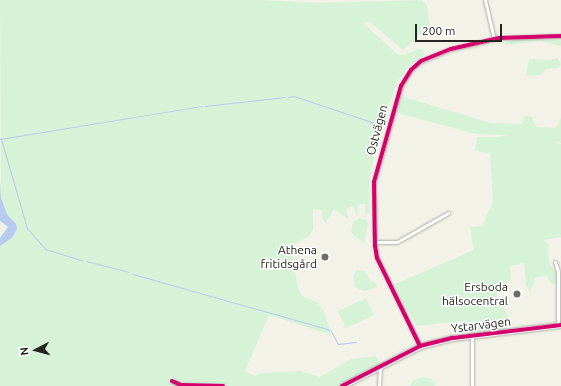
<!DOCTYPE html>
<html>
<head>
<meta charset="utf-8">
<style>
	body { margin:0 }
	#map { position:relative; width:561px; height:386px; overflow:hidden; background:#f3f2e8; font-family:Ubuntu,sans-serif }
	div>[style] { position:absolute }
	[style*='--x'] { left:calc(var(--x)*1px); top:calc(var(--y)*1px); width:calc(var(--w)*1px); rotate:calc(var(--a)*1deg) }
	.green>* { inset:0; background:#d6f3d8; transform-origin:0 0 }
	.water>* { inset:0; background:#b5cbf0 }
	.stream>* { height:1px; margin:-0.5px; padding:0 0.5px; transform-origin:0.5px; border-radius:0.5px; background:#b5cbf0 }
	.roads { filter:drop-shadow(0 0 1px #adaca5) drop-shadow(0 0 1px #adaca5) }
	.street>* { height:3px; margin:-1.5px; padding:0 1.5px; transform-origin:1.5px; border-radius:1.5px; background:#fdfdfc }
	.secondary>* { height:4.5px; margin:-2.25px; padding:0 2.25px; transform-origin:2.25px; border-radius:2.25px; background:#fdfdfc }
	.cycleway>* { height:4px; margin:-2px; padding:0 2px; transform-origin:2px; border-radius:2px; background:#d6006c }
	.dots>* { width:11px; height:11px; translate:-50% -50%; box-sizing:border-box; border:2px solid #fff; border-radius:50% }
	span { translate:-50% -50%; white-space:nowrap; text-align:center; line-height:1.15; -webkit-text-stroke:3px #fff; paint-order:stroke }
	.street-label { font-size:12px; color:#25241e }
	.poi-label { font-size:12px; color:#25241e }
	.right { translate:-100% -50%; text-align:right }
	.north { position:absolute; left:16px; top:330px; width:40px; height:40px; -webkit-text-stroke:3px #fff; paint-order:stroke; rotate:264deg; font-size:11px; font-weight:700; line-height:16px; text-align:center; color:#25241e }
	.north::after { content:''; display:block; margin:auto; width:14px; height:18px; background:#25241e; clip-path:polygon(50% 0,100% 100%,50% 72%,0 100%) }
	.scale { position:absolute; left:415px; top:24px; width:87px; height:18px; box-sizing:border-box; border:2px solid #25241e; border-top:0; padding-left:5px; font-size:12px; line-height:14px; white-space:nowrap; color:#25241e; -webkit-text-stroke:3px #fff; paint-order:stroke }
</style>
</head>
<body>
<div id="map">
	<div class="green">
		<div style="clip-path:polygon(0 0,261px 0,317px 3px,422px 0,427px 5px,430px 29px,429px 32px,424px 31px,403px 50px,369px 21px,364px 24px,397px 54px,404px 55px,421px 48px,425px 54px,407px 68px,398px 81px,381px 125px,370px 176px,369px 213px,365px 214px,365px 204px,358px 204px,357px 216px,353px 206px,346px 209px,349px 219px,334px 209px,326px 223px,323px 221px,322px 210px,313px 209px,313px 230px,308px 237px,296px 243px,291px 250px,298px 288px,302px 296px,317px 302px,324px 311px,331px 335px,269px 315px,245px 371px,255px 376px,261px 373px,300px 371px,320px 377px,351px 359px,375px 356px,378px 359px,380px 368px,342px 386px,0 386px,0 246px,12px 238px,17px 229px,14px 221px,7px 214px,1px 198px)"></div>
		<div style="clip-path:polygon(520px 39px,557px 40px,561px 41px,561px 46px,540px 41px,505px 45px,505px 42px)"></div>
		<div style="clip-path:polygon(557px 58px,561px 64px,559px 68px,546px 69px,540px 75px,526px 76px,529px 59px,550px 60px)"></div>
		<div style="clip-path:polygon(398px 95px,491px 123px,522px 124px,525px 116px,532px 117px,536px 127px,553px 128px,557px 127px,561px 117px,561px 143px,551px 141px,561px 144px,561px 237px,544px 240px,548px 245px,549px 263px,558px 275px,558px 285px,551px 284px,547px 276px,536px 277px,530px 292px,526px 285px,524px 263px,510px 266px,511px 279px,497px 292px,497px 296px,510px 321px,506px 329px,467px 334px,466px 323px,443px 323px,417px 326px,407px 309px,405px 310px,393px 285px,474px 250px,470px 227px,482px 226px,493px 202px,490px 153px,475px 151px,477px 137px,496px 137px,509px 135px,476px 134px,404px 115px,393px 110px)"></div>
		<div style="clip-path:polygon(360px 218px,367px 220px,368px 224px,365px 243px,354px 236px,351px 230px,353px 222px)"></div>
		<div style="clip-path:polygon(357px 270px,365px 271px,370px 281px,376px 283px,377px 287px,364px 291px,355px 287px,353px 276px)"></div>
		<div style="left:366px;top:298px;width:19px;height:31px;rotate:65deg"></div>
		<div style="clip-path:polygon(422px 377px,432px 379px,435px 386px,410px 386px,413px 381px)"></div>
	</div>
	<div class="water">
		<div style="clip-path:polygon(0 181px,1px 198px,7px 214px,16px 224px,17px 229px,12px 238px,0 246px,0 238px,8px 227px,0 221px)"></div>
	</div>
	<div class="stream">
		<div style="--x:288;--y:97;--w:6;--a:-9"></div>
		<div style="--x:294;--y:96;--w:84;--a:18.6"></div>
		<div style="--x:205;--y:106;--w:80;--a:-6.5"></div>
		<div style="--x:0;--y:139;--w:205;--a:-9.3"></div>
		<div style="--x:1;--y:139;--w:93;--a:73.7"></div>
		<div style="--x:27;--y:228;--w:28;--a:49"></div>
		<div style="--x:45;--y:249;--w:39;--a:17"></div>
		<div style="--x:86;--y:261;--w:44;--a:14.3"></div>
		<div style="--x:133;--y:274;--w:202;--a:15.8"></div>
		<div style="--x:327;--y:329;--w:4;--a:27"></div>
		<div style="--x:331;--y:331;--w:15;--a:62"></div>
		<div style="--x:338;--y:344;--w:18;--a:-6"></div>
	</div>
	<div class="roads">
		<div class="street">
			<div style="--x:485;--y:0;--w:40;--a:77"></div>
			<div style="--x:375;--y:242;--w:22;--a:0"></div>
			<div style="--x:397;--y:242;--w:59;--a:-29.6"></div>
			<div style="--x:555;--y:262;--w:9;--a:72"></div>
			<div style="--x:558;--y:271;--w:54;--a:90"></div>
			<div style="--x:472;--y:336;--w:50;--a:90"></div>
			<div style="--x:420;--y:346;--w:98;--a:-116"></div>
			<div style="--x:377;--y:258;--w:12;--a:-99"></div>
			<div style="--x:375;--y:246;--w:64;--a:-90.9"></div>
			<div style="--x:374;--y:182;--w:100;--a:-74.3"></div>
			<div style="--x:401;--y:86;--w:19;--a:-58"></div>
			<div style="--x:411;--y:70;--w:13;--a:-42"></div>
			<div style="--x:421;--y:61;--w:32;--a:-22"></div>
			<div style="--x:451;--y:49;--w:49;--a:-12.9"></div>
			<div style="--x:499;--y:38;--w:62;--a:-1.8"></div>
			<div style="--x:172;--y:381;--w:10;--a:24"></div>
			<div style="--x:181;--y:385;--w:42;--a:1.4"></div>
			<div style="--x:379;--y:386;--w:18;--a:-87"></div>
		</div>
		<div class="secondary">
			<div style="--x:342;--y:386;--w:88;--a:-27.1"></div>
			<div style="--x:420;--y:346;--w:34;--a:-14"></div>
			<div style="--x:453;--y:338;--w:109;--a:-6.9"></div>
		</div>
	</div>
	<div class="cycleway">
		<div style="--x:420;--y:346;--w:98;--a:-116"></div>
		<div style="--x:377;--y:258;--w:12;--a:-99"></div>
		<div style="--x:375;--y:246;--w:64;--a:-90.9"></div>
		<div style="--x:374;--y:182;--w:100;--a:-74.3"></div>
		<div style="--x:401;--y:86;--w:19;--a:-58"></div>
		<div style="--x:411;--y:70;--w:13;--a:-42"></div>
		<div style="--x:421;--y:61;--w:32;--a:-22"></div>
		<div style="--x:451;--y:49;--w:49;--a:-12.9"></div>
		<div style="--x:499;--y:38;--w:62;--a:-1.8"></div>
		<div style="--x:172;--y:381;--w:10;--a:24"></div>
		<div style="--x:181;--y:385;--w:42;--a:1.4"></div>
		<div style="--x:342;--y:386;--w:88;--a:-27.1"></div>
		<div style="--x:420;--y:346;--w:34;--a:-14"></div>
		<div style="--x:453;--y:338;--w:109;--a:-6.9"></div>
	</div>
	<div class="dots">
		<div style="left:325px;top:257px;background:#6d6c65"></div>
		<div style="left:517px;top:294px;background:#6d6c65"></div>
	</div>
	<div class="street-label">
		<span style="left:377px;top:130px;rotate:-75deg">Ostvägen</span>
		<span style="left:481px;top:325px;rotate:-7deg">Ystarvägen</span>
	</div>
	<div class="poi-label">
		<span class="right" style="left:317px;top:257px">Athena<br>fritidsgård</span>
		<span class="right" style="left:508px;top:294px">Ersboda<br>hälsocentral</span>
	</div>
	<div class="north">N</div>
	<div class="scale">200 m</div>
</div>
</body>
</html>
